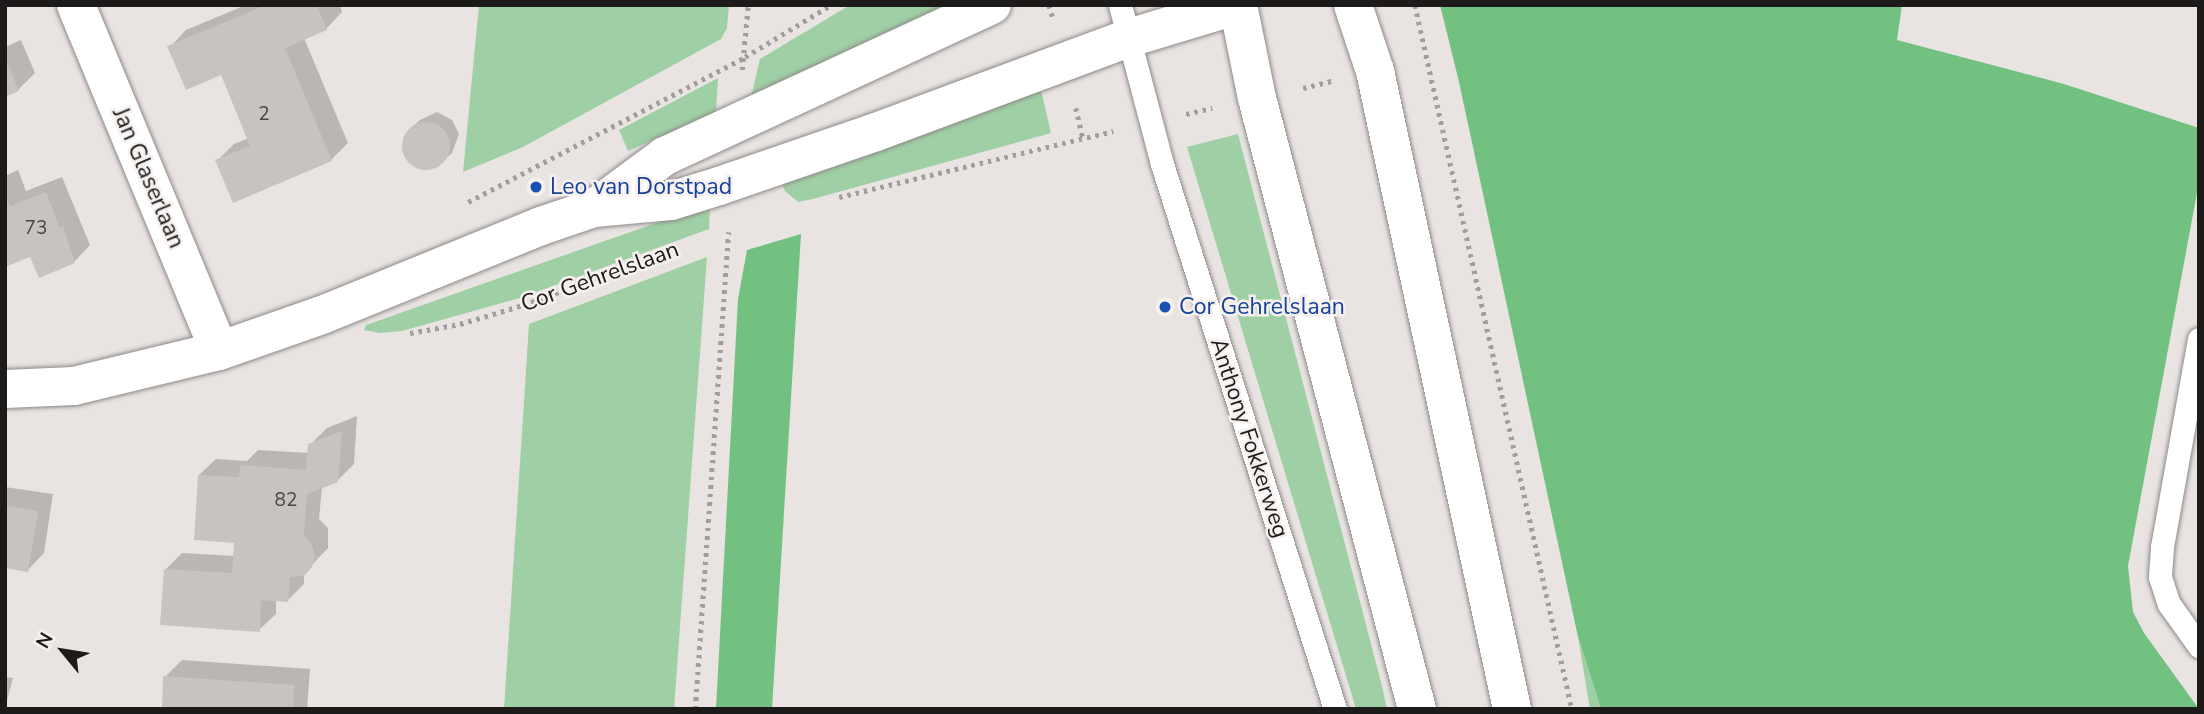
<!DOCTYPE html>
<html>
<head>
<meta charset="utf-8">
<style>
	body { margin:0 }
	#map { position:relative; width:2204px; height:714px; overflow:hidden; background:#e9e4e2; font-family:"Nunito Sans",sans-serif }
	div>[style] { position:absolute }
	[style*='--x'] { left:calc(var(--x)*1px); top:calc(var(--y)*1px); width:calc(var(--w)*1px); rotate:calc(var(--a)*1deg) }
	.green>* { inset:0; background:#9fd0a5 }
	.forest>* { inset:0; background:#73c181 }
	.shadow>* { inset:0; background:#0003 }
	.building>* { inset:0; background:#c8c3c1 }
	.round { border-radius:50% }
	.path>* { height:4.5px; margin-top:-2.25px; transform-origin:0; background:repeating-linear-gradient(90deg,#a29e9d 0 3.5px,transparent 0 8.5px) }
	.roads { filter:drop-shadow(0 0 2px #8e8988) drop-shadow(0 0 2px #8e8988) }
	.lane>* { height:23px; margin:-11.5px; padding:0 11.5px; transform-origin:11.5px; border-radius:11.5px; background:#fff }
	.street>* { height:38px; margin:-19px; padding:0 19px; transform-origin:19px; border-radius:19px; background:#fff }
	.secondary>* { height:38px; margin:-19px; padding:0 19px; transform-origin:19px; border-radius:19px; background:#fff }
	.dots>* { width:19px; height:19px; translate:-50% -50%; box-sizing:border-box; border:4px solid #f6f1ef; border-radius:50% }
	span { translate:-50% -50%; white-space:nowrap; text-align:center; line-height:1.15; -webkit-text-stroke:5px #f6f1ef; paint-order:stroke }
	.number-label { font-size:19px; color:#484544 }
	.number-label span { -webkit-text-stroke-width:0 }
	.street-label { font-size:23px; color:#1d1b1a }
	.transit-label { font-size:23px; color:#164399 }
	.left { translate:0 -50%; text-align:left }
	.frame { position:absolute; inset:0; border:7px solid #1d1b1a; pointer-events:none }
	.north { position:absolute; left:28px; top:616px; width:70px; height:70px; -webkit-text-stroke:5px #f6f1ef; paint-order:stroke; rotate:300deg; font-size:19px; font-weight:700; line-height:28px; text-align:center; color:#1d1b1a }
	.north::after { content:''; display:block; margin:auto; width:24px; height:32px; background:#1d1b1a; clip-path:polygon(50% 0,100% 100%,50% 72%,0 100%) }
</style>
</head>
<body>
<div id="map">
	<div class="green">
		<div style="clip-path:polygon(479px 5px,729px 5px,727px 28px,721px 39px,523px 147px,463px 172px)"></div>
		<div style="clip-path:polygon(850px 5px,945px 5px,751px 97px,760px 59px)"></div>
		<div style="clip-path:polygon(718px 78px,716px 112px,628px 151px,619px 130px)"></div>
		<div style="clip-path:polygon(1041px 90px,1051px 133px,813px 199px,798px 202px,785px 191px,781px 180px)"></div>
		<div style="clip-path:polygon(1238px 134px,1382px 686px,1387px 709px,1356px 709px,1187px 147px)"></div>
		<div style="clip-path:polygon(710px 204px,709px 229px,520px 298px,402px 331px,380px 333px,364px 330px,366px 325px)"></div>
		<div style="clip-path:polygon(707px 257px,674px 709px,504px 709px,529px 324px)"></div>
		<div style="clip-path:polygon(1578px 637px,1601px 709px,1590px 709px)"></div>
	</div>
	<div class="forest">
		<div style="clip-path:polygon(1440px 5px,1902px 5px,1897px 40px,2064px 84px,2199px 128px,2199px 182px,2128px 566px,2133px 612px,2144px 633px,2199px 709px,1601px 709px,1578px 637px,1459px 82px)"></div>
		<div style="clip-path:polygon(801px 234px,772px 709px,716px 709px,738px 299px,747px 250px)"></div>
	</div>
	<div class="shadow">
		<div style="clip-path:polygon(246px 5px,340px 5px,342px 12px,326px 29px,304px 38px,348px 143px,331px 160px,217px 161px,234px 144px,249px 138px,222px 73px,170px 47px,186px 30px)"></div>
		<div style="clip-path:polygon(21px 40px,35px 73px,18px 90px,5px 95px,5px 47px)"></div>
		<div style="clip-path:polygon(437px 112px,452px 120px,459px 134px,452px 153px,442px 162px,424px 170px,409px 163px,402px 149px,410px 129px,420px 120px)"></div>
		<div style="clip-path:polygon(18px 170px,26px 191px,62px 177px,90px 245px,74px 262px,31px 254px,5px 265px,5px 176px)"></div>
		<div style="clip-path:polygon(357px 416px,354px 464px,337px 481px,322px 487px,319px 519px,328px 528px,328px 548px,304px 573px,304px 584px,287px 601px,276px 600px,276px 614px,259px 630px,166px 569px,182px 553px,235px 556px,236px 541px,199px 475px,216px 459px,247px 461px,258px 450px,309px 453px,310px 445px,327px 428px)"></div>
		<div style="clip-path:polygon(5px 487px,53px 494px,44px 553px,28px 570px,5px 566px)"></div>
		<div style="clip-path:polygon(182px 660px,310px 669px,307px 709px,163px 709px,165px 677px)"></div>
		<div style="clip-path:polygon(5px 677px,13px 678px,5px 708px)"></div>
	</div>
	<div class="building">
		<div style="clip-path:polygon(266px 5px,317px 5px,327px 30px,285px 48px,332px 161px,233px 203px,215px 160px,250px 146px,221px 75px,186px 90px,167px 46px)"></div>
		<div style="clip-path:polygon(5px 57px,19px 91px,5px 97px)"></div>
		<div class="round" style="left:402px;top:122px;width:48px;height:48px"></div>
		<div style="clip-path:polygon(46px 192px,60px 228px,63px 226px,75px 263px,39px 278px,30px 257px,5px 267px,5px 195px,10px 206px)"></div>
		<div style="clip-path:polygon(342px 431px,338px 482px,307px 494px,304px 536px,312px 545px,315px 557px,312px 567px,304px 576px,290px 577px,288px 602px,261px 600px,260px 632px,160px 625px,164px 569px,232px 573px,234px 543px,194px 540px,198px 475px,239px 477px,240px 465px,306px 470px,308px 444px)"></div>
		<div style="clip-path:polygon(5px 506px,38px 511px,28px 572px,5px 568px)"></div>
		<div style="clip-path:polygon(163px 676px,294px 685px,293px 709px,162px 709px)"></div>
	</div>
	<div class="path">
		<div style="--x:1049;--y:5;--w:14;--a:73"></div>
		<div style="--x:1415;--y:5;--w:721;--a:77.43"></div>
		<div style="--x:742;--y:70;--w:65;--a:-84.7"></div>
		<div style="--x:1303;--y:88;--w:30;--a:-14"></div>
		<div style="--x:1076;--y:108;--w:31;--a:77"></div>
		<div style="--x:1186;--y:114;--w:27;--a:-13"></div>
		<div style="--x:839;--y:197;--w:282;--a:-13.5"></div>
		<div style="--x:468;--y:202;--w:313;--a:-27.6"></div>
		<div style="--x:745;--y:57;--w:100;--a:-31.2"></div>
		<div style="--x:410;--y:333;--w:51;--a:-10.2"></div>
		<div style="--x:460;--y:324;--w:66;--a:-16.8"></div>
		<div style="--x:523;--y:305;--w:165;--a:-19.9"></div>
		<div style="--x:695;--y:709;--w:478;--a:-86"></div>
	</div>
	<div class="roads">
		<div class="lane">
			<div style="--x:1120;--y:5;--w:164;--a:75.2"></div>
			<div style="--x:1162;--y:164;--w:572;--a:72.39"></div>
			<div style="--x:2199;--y:339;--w:211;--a:100.1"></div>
			<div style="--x:2162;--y:547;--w:30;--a:94"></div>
			<div style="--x:2160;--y:577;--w:28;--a:72"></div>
			<div style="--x:2169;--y:604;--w:52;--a:54.5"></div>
		</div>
		<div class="street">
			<div style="--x:76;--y:5;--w:374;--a:67.5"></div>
		</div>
		<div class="secondary">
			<div style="--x:1353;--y:5;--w:70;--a:71.6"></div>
			<div style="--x:1375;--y:71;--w:653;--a:77.88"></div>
			<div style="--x:596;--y:207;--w:86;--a:-36.5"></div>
			<div style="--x:665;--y:156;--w:360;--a:-24.8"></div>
			<div style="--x:5;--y:389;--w:69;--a:-2.5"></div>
			<div style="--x:74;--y:386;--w:149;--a:-13.6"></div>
			<div style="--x:219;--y:351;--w:109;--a:-19.3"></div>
			<div style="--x:322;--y:315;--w:236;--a:-22.1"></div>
			<div style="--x:541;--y:226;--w:56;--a:-18.8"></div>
			<div style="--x:594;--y:208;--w:77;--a:-5.2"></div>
			<div style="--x:671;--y:201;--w:50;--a:-17.4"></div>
			<div style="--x:719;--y:186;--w:166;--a:-19"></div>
			<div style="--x:876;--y:132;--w:270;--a:-20.4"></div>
			<div style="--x:1129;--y:38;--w:114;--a:-16.8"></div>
			<div style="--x:1238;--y:5;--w:95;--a:78.5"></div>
			<div style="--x:1257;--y:98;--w:632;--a:75.33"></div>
		</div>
	</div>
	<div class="dots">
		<div style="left:536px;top:187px;background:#1a4fb4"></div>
		<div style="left:1165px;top:307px;background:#1a4fb4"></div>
	</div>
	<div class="number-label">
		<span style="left:264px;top:115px">2</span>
		<span style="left:36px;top:229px">73</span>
		<span style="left:286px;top:501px">82</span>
	</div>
	<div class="street-label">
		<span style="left:148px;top:178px;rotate:67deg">Jan Glaserlaan</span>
		<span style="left:600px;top:277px;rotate:-20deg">Cor Gehrelslaan</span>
		<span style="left:1249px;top:438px;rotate:72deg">Anthony Fokkerweg</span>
	</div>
	<div class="transit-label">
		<span class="left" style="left:550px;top:187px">Leo van Dorstpad</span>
		<span class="left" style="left:1179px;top:307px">Cor Gehrelslaan</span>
	</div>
	<div class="frame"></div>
	<div class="north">N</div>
</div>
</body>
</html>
